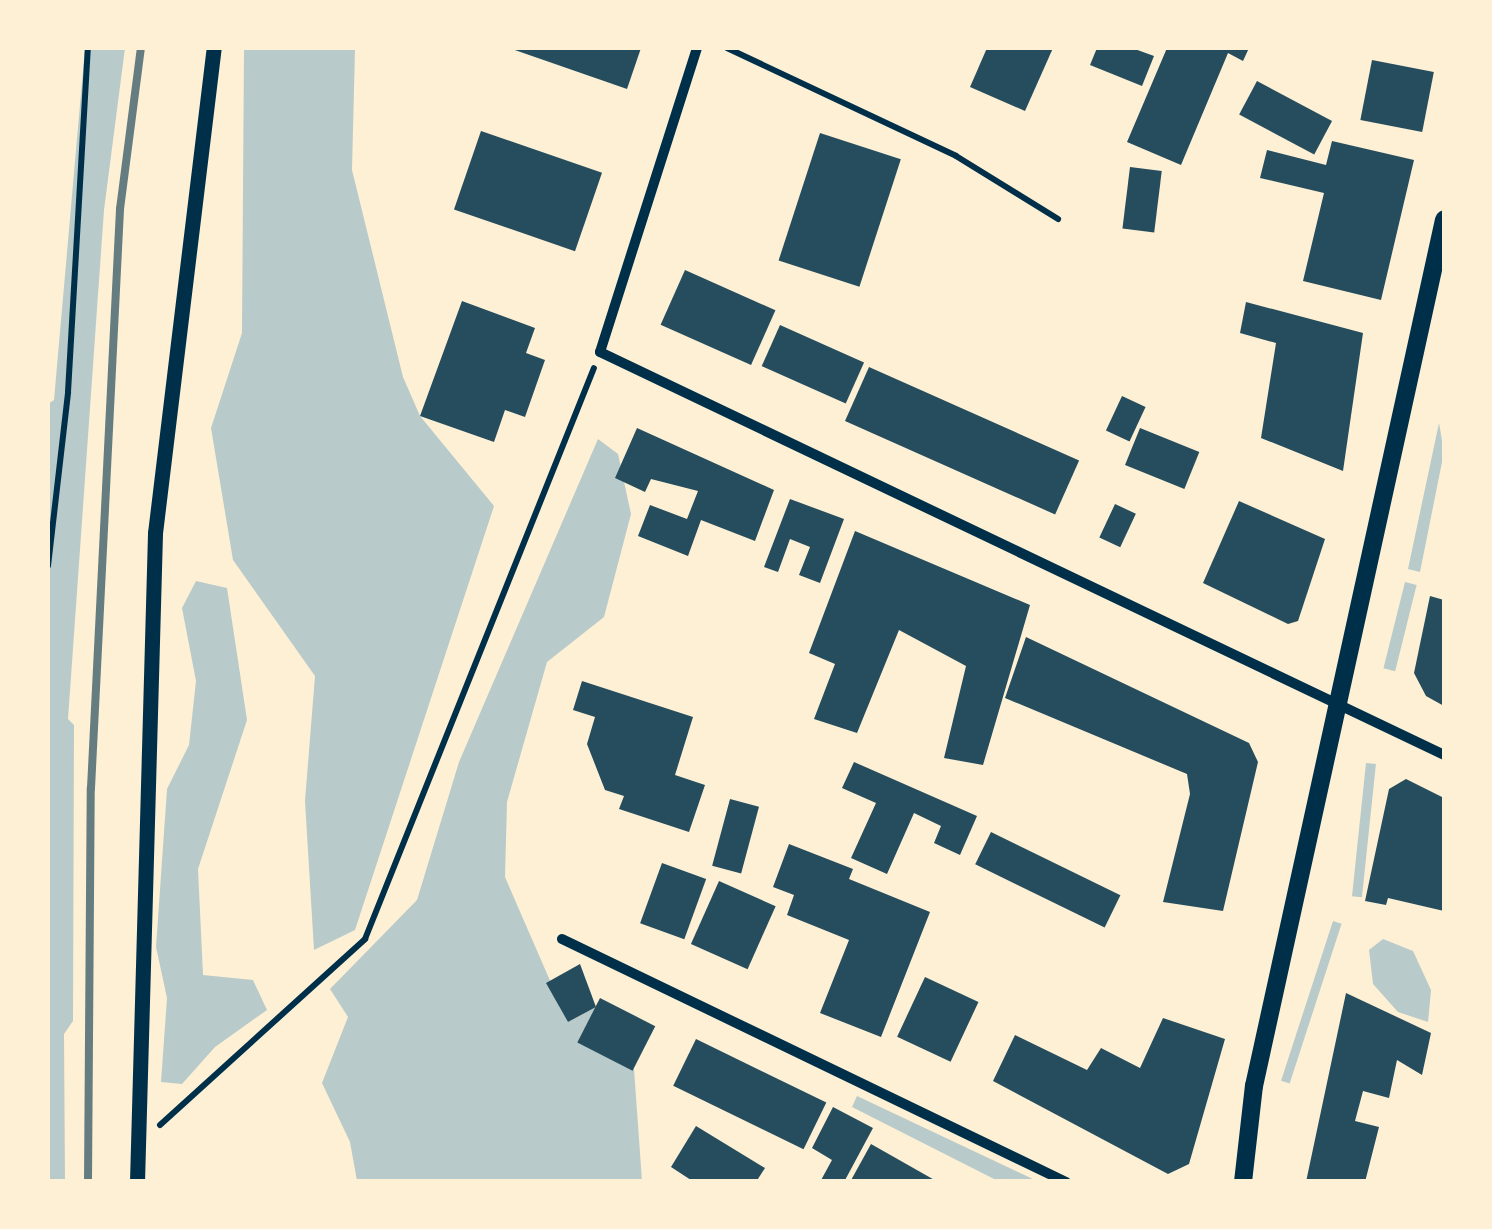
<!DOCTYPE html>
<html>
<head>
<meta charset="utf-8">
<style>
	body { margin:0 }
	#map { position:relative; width:1492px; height:1229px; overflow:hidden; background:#fdf0d5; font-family:Arial,sans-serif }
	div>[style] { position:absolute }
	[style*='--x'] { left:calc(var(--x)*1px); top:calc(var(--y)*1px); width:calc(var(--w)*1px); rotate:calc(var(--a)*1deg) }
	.green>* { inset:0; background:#b9caca; transform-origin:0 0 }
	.building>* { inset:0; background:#264d5e; transform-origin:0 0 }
	.path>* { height:6px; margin:-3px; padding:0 3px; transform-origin:3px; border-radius:3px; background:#003049 }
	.service>* { height:6px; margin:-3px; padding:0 3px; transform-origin:3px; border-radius:3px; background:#003049 }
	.minor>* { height:10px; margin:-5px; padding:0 5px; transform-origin:5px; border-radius:5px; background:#003049 }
	.tertiary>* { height:15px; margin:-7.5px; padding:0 7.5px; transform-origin:7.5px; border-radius:7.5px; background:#003049 }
	.secondary>* { height:18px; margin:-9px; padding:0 9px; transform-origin:9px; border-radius:9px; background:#003049 }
	.rail>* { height:8px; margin:-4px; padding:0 4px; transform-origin:4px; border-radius:4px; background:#657d81 }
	span { translate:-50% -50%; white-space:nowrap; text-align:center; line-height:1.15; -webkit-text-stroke:8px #fdf0d5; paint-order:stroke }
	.frame { position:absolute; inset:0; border:50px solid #fdf0d5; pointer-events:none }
</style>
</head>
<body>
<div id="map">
	<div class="green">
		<div style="clip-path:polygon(85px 48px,125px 48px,104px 210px,68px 719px,74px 725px,73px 1021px,64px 1034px,65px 1182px,48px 1181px,48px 404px,54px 400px)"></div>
		<div style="clip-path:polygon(244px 48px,355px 48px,352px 170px,403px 377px,420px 416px,494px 506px,355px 930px,314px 950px,305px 801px,315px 676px,233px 560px,211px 428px,242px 333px)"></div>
		<div style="clip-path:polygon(1439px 423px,1444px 452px,1420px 572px,1408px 569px)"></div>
		<div style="clip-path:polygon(598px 439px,618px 454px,631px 514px,604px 617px,547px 662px,507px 802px,505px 877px,568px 1022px,596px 1007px,579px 1043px,634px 1069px,642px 1181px,357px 1181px,350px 1142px,322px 1083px,348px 1017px,330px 989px,417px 900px,459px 762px)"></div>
		<div style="clip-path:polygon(196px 581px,227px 588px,247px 720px,198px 869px,203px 975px,253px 980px,267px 1010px,215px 1047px,182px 1084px,161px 1082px,167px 998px,156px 947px,167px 789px,189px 745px,196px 681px,182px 608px)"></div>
		<div style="left:1405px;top:582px;width:12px;height:89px;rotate:14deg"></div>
		<div style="left:1366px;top:763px;width:10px;height:134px;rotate:6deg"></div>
		<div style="left:1333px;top:921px;width:9px;height:168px;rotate:18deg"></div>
		<div style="clip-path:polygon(1383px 939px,1413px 951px,1431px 990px,1428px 1022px,1398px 1012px,1373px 984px,1369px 950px)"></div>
		<div style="clip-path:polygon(857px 1096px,1037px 1181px,998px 1181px,852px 1107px)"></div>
	</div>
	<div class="building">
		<div style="clip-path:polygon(509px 48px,641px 48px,627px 89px)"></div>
		<div style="clip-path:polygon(987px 48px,1053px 48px,1025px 111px,970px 87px)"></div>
		<div style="clip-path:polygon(1097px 48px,1132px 48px,1154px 56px,1142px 86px,1090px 65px)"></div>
		<div style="clip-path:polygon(1167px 48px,1249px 48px,1243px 61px,1228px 53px,1181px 165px,1127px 142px)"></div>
		<div style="left:1372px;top:60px;width:63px;height:61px;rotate:11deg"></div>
		<div style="left:1257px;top:81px;width:85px;height:38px;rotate:28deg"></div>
		<div style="left:481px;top:131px;width:128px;height:83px;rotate:19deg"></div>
		<div style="left:820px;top:133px;width:85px;height:134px;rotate:18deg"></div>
		<div style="clip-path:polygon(1332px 141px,1414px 160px,1381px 300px,1303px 281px,1324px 193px,1260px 178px,1267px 150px,1326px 165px)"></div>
		<div style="left:1130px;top:167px;width:32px;height:62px;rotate:7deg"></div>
		<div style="left:685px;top:270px;width:99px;height:60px;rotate:24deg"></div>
		<div style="clip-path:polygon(462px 301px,535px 328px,526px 353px,545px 360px,525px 417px,505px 410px,494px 442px,420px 416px)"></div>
		<div style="clip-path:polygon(1246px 302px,1363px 333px,1343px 471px,1261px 438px,1276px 343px,1240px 333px)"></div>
		<div style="left:780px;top:325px;width:92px;height:45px;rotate:24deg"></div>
		<div style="left:869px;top:367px;width:230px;height:59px;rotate:24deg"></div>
		<div style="left:1122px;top:396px;width:26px;height:38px;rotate:25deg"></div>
		<div style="clip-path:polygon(637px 428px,774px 490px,755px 541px,701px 520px,688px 556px,638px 536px,650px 505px,687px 519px,698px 491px,651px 479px,645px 492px,615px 478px)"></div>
		<div style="left:1140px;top:428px;width:64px;height:40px;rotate:22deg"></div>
		<div style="clip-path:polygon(790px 499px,844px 519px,820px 583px,799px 575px,810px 547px,790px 539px,778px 572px,764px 567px)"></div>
		<div style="clip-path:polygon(1239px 501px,1325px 539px,1298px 621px,1288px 624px,1203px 583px)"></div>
		<div style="left:1115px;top:504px;width:23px;height:37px;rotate:25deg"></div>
		<div style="clip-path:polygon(855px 531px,1030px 605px,983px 765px,944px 758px,966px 666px,899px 630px,857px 733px,814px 719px,835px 664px,809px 653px)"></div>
		<div style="clip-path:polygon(1430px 596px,1444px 600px,1444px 706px,1426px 696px,1414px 673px)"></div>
		<div style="clip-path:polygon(1026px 637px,1249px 743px,1258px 762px,1223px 911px,1163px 902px,1190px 794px,1187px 774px,1005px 698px)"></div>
		<div style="clip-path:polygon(582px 681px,693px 717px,675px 775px,705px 785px,689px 832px,619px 809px,624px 796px,605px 790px,587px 744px,595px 717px,573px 710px)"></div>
		<div style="clip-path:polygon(854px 762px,977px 816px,960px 855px,934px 843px,941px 826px,914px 813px,887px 874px,851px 858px,876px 803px,842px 788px)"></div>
		<div style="clip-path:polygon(1406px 779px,1444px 798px,1444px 911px,1388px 898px,1386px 905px,1365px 901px,1389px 789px)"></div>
		<div style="left:730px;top:799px;width:30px;height:69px;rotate:15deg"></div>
		<div style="left:991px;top:832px;width:144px;height:36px;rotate:26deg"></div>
		<div style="clip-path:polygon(789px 844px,853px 869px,849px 879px,930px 912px,881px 1037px,820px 1013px,849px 940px,787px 915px,794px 895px,773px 887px)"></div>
		<div style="left:662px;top:863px;width:47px;height:64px;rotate:20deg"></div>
		<div style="left:719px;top:881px;width:62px;height:69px;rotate:24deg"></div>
		<div style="clip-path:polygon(580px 964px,596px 1007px,568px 1022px,546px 983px)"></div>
		<div style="left:925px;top:977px;width:59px;height:66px;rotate:25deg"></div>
		<div style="clip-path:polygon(1346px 993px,1431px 1033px,1422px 1075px,1397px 1060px,1389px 1098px,1363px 1091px,1355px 1121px,1379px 1127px,1365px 1182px,1306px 1182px)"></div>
		<div style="left:600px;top:998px;width:62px;height:50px;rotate:27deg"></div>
		<div style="clip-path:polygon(1163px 1018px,1225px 1039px,1189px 1164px,1168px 1174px,993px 1081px,1015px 1035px,1087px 1070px,1101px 1048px,1140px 1068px)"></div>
		<div style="left:696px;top:1039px;width:145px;height:52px;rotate:26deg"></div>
		<div style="clip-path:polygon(833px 1107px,873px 1128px,844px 1182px,820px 1182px,832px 1160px,812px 1148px)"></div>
		<div style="clip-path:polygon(696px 1126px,765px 1168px,756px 1182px,694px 1182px,671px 1167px)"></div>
		<div style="clip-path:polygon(871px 1144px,938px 1182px,850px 1182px)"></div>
	</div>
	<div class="path">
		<div style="--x:48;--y:566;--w:175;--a:-83.4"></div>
		<div style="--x:68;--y:392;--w:345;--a:-86.7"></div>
		<div style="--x:160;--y:1125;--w:277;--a:-42.2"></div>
		<div style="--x:365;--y:939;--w:615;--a:-68.15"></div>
	</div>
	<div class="service">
		<div style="--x:727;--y:48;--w:253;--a:25.2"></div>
		<div style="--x:956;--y:156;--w:120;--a:31.7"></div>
	</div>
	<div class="minor">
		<div style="--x:697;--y:48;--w:319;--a:107.7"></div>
		<div style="--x:600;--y:352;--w:935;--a:25.52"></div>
		<div style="--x:562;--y:939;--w:560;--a:25.74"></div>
	</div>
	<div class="tertiary">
		<div style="--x:137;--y:1182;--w:649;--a:-88.41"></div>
		<div style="--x:155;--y:533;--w:489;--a:-83.1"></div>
	</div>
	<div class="secondary">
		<div style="--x:1243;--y:1182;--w:97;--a:-83.5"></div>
		<div style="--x:1254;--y:1086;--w:887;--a:-77.63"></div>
	</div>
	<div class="rail">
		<div style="--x:88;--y:1182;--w:394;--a:-89.6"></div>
		<div style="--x:91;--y:788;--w:580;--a:-87.13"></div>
		<div style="--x:120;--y:209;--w:162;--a:-82.6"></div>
	</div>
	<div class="frame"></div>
</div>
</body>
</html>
